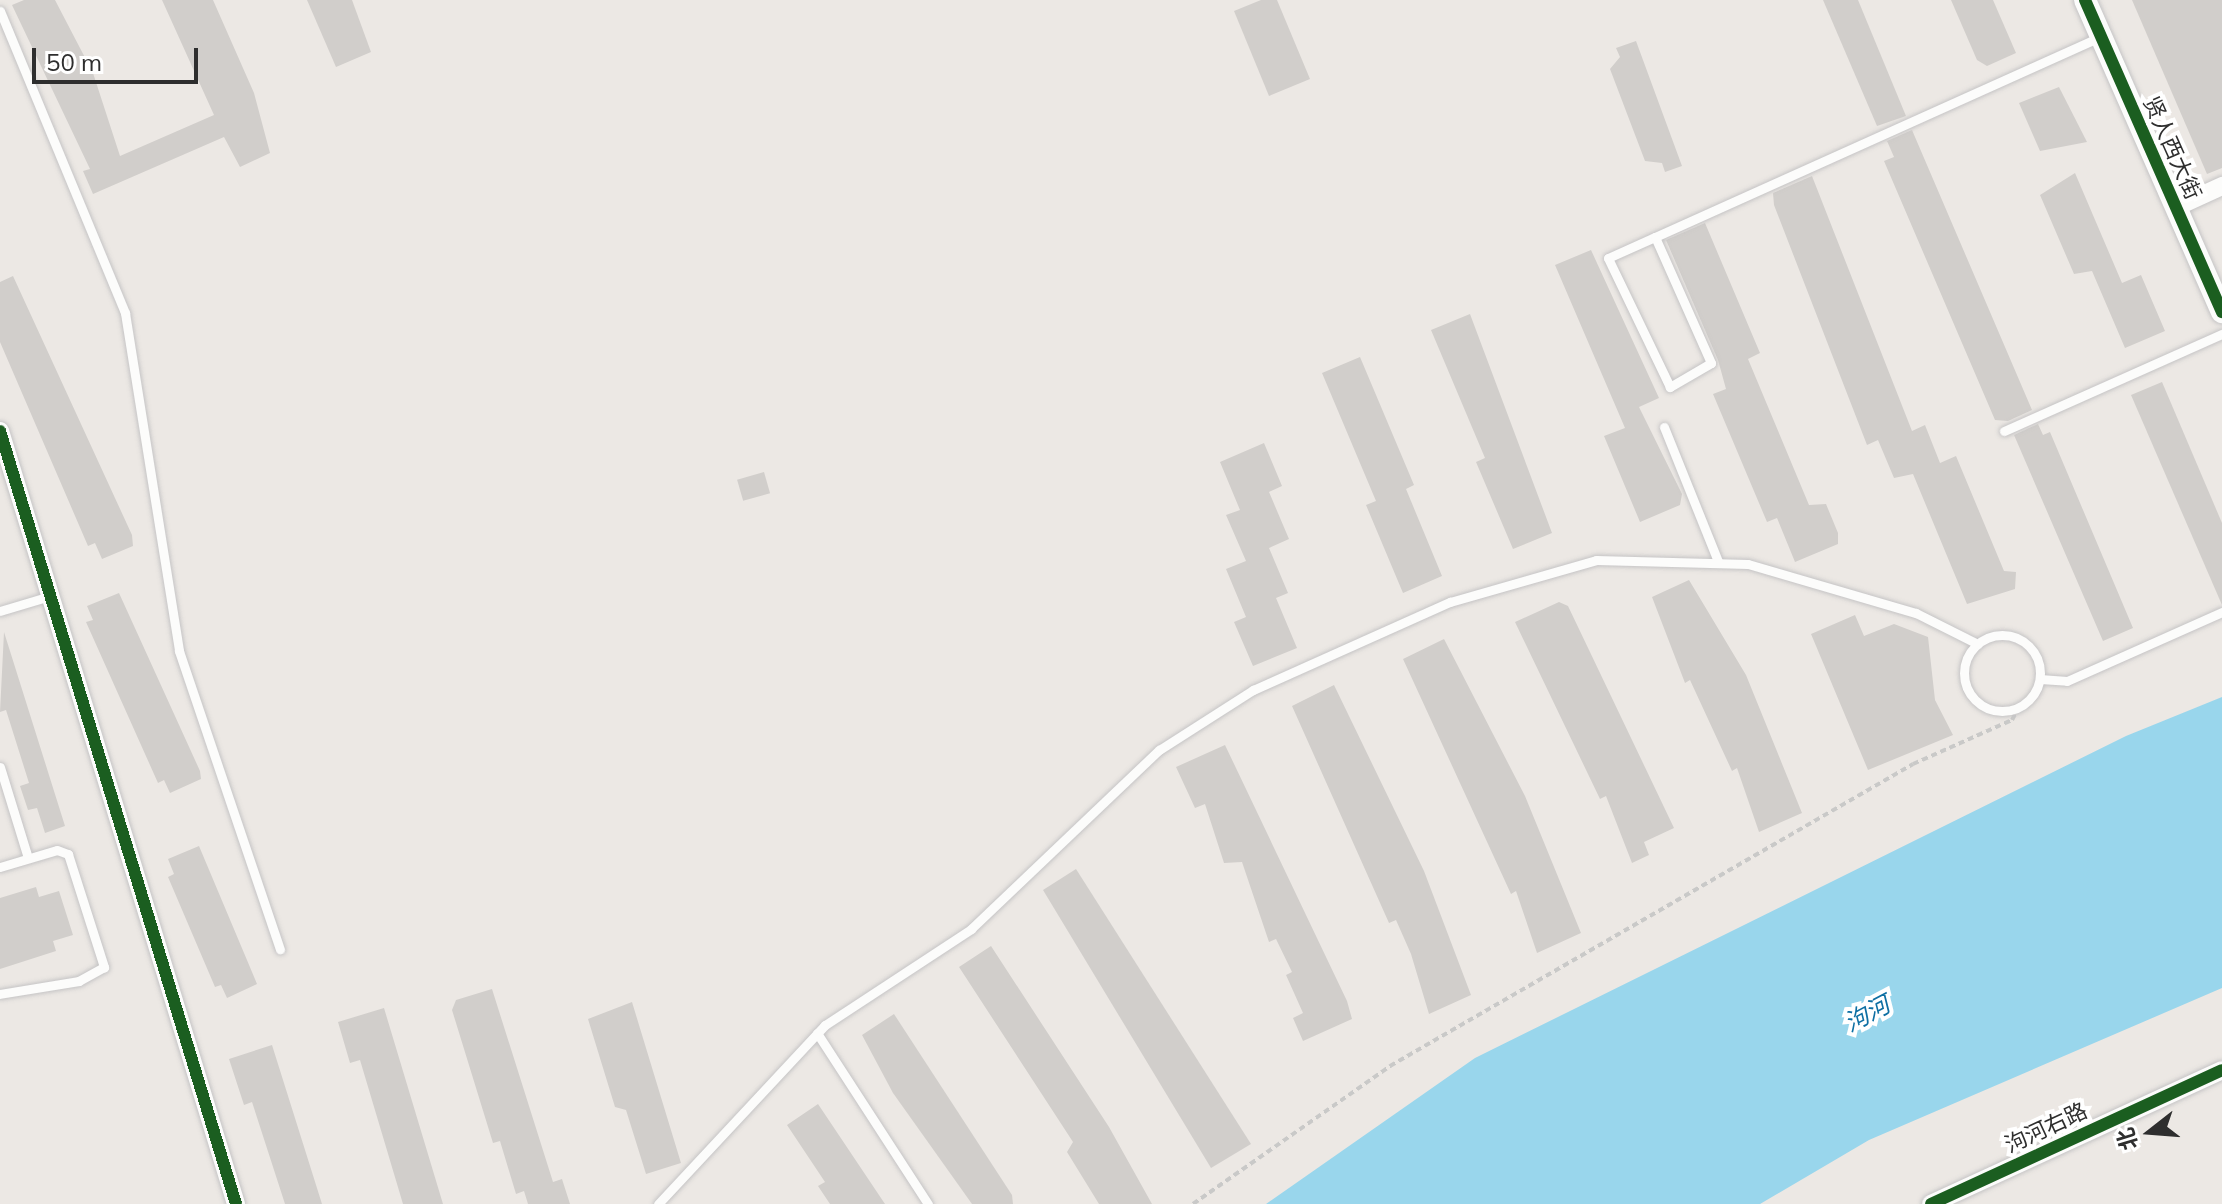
<!DOCTYPE html>
<html>
<head>
<meta charset="utf-8">
<style>
	body { margin:0 }
	#map { position:relative; width:2222px; height:1204px; overflow:hidden; background:#ece8e4; font-family:Mulish,"Noto Sans SC",sans-serif }
	div>[style] { position:absolute }
	[style*='--x'] { left:calc(var(--x)*1px); top:calc(var(--y)*1px); width:calc(var(--w)*1px); rotate:calc(var(--a)*1deg) }
	.water>* { inset:0; background:#99d6ec }
	.building>* { inset:0; background:#d1cecb; transform-origin:0 0 }
	.path>* { height:4px; margin-top:-2px; transform-origin:0; background:repeating-linear-gradient(90deg,#c9c9c8 0 6px,transparent 0 10px) }
	.roads { filter:drop-shadow(0 0 2px #c5c4c5) drop-shadow(0 0 2px #c5c4c5) }
	.service>* { height:9px; margin:-4.5px; padding:0 4.5px; transform-origin:4.5px; border-radius:4.5px; background:#fcfcfb }
	.service>.ring { margin:-4.5px; padding:0; box-sizing:content-box; background:none; border:9px solid #fcfcfb; border-radius:50% }
	.minor>* { height:18px; margin:-9px; padding:0 9px; transform-origin:9px; border-radius:9px; background:#fcfcfb }
	.tertiary>* { height:22px; margin:-11px; padding:0 11px; transform-origin:11px; border-radius:11px; background:#fcfcfb }
	.cycleway>* { height:12px; margin:-6px; padding:0 6px; transform-origin:6px; border-radius:6px; background:#1b5e20 }
	span { translate:-50% -50%; white-space:nowrap; text-align:center; line-height:1.15; -webkit-text-stroke:8px #fff; paint-order:stroke }
	.street-label { font-size:22px; color:#2e2e2e }
	.water-label { font-size:24px; color:#0d6fa3; font-style:italic }
	.north { position:absolute; left:2110px; top:1092px; width:80px; height:80px; -webkit-text-stroke:6px #fff; paint-order:stroke; rotate:253deg; font-size:22px; font-weight:700; line-height:32px; text-align:center; color:#2e2e2e }
	.north::after { content:''; display:block; margin:auto; width:28px; height:36px; background:#2e2e2e; clip-path:polygon(50% 0,100% 100%,50% 72%,0 100%) }
	.scale { position:absolute; left:32px; top:48px; width:166px; height:36px; box-sizing:border-box; border:4px solid #2e2e2e; border-top:0; padding-left:10px; font-size:24px; line-height:28px; white-space:nowrap; color:#2e2e2e; -webkit-text-stroke:6px #fff; paint-order:stroke }
</style>
</head>
<body>
<div id="map">
	<div class="water">
		<div style="clip-path:polygon(2222px 697px,2222px 988px,1869px 1140px,1760px 1204px,1266px 1204px,1475px 1058px,2126px 736px)"></div>
	</div>
	<div class="building">
		<div style="clip-path:polygon(24px 0,55px 0,93px 73px,120px 156px,214px 115px,162px 0,213px 0,254px 93px,270px 153px,240px 167px,224px 137px,93px 194px,83px 171px,90px 169px,12px 5px)"></div>
		<div style="clip-path:polygon(307px 0,352px 0,371px 52px,336px 67px)"></div>
		<div style="clip-path:polygon(1261px 0,1277px 0,1310px 79px,1269px 96px,1234px 11px)"></div>
		<div style="clip-path:polygon(1823px 0,1858px 0,1906px 116px,1877px 126px)"></div>
		<div style="clip-path:polygon(1951px 0,1993px 0,2016px 53px,1987px 66px,1977px 60px)"></div>
		<div style="clip-path:polygon(2132px 0,2222px 0,2222px 168px,2207px 174px)"></div>
		<div style="clip-path:polygon(1636px 41px,1682px 166px,1665px 172px,1662px 163px,1645px 161px,1610px 69px,1620px 57px,1616px 48px)"></div>
		<div style="clip-path:polygon(2059px 87px,2087px 142px,2040px 151px,2019px 103px)"></div>
		<div style="clip-path:polygon(1912px 130px,2032px 410px,2008px 421px,1995px 420px,1884px 161px,1894px 157px,1887px 141px)"></div>
		<div style="clip-path:polygon(2075px 173px,2122px 283px,2141px 275px,2165px 331px,2125px 348px,2092px 271px,2074px 274px,2040px 195px)"></div>
		<div style="clip-path:polygon(1812px 176px,1912px 431px,1925px 425px,1940px 463px,1956px 456px,2004px 571px,2016px 572px,2015px 589px,1967px 604px,1913px 474px,1894px 478px,1878px 440px,1867px 445px,1774px 205px,1773px 193px)"></div>
		<div style="clip-path:polygon(1705px 223px,1760px 353px,1748px 359px,1809px 505px,1826px 504px,1838px 533px,1838px 544px,1795px 562px,1777px 518px,1767px 522px,1713px 394px,1726px 389px,1718px 360px,1666px 240px)"></div>
		<div style="clip-path:polygon(1591px 250px,1659px 398px,1639px 407px,1682px 494px,1680px 505px,1640px 522px,1604px 436px,1625px 428px,1555px 265px)"></div>
		<div style="clip-path:polygon(13px 276px,132px 535px,133px 546px,102px 559px,95px 543px,88px 546px,0 342px,0 282px)"></div>
		<div style="clip-path:polygon(1470px 314px,1552px 533px,1513px 549px,1476px 462px,1485px 458px,1431px 330px)"></div>
		<div style="clip-path:polygon(1360px 357px,1414px 485px,1406px 489px,1442px 576px,1403px 593px,1366px 505px,1376px 501px,1322px 373px)"></div>
		<div style="clip-path:polygon(2162px 382px,2222px 523px,2222px 605px,2131px 395px)"></div>
		<div style="clip-path:polygon(2038px 424px,2043px 435px,2050px 432px,2133px 628px,2103px 641px,2014px 435px)"></div>
		<div style="clip-path:polygon(1264px 443px,1282px 486px,1269px 492px,1289px 539px,1269px 548px,1288px 593px,1276px 598px,1297px 648px,1253px 666px,1234px 622px,1246px 617px,1226px 569px,1246px 561px,1226px 515px,1240px 510px,1220px 462px)"></div>
		<div style="left:764px;top:472px;width:22px;height:28px;rotate:74deg"></div>
		<div style="clip-path:polygon(1689px 580px,1746px 675px,1802px 813px,1759px 832px,1737px 768px,1732px 771px,1690px 680px,1685px 683px,1652px 597px)"></div>
		<div style="clip-path:polygon(119px 593px,200px 771px,201px 779px,170px 793px,164px 780px,158px 783px,86px 622px,93px 620px,87px 606px)"></div>
		<div style="clip-path:polygon(1559px 602px,1568px 606px,1674px 828px,1644px 842px,1649px 855px,1632px 863px,1606px 796px,1600px 799px,1515px 622px)"></div>
		<div style="clip-path:polygon(1855px 615px,1864px 636px,1894px 624px,1928px 637px,1935px 700px,1953px 735px,1868px 770px,1811px 634px)"></div>
		<div style="clip-path:polygon(4px 632px,65px 826px,45px 833px,37px 808px,28px 810px,20px 786px,29px 783px,6px 710px,0 712px)"></div>
		<div style="clip-path:polygon(1444px 639px,1525px 796px,1581px 933px,1537px 953px,1516px 891px,1511px 894px,1403px 659px)"></div>
		<div style="clip-path:polygon(1334px 685px,1424px 871px,1471px 995px,1429px 1014px,1411px 954px,1396px 920px,1389px 923px,1292px 706px)"></div>
		<div style="clip-path:polygon(1225px 745px,1347px 1001px,1352px 1019px,1303px 1041px,1293px 1018px,1303px 1013px,1286px 975px,1292px 972px,1276px 939px,1269px 942px,1242px 862px,1224px 863px,1205px 804px,1195px 808px,1176px 767px)"></div>
		<div style="clip-path:polygon(199px 846px,257px 984px,227px 998px,221px 985px,215px 987px,168px 877px,174px 874px,168px 859px)"></div>
		<div style="clip-path:polygon(1076px 869px,1251px 1144px,1211px 1168px,1043px 890px)"></div>
		<div style="clip-path:polygon(36px 887px,39px 897px,59px 891px,73px 935px,53px 941px,56px 951px,0 969px,0 898px)"></div>
		<div style="clip-path:polygon(991px 946px,1109px 1127px,1152px 1204px,1099px 1204px,1067px 1152px,1073px 1142px,959px 967px)"></div>
		<div style="clip-path:polygon(492px 989px,553px 1182px,562px 1179px,570px 1204px,528px 1204px,524px 1191px,516px 1194px,500px 1141px,493px 1143px,452px 1010px,456px 1000px)"></div>
		<div style="clip-path:polygon(632px 1002px,681px 1163px,646px 1174px,626px 1110px,615px 1107px,588px 1019px)"></div>
		<div style="clip-path:polygon(384px 1008px,443px 1204px,403px 1204px,360px 1060px,350px 1063px,338px 1022px)"></div>
		<div style="clip-path:polygon(894px 1014px,1012px 1195px,1013px 1204px,972px 1204px,893px 1093px,862px 1035px)"></div>
		<div style="clip-path:polygon(272px 1045px,322px 1204px,285px 1204px,252px 1102px,244px 1105px,229px 1059px)"></div>
		<div style="clip-path:polygon(818px 1104px,885px 1204px,830px 1204px,818px 1186px,825px 1182px,787px 1125px)"></div>
	</div>
	<div class="path">
		<div style="--x:1193;--y:1204;--w:241;--a:-35"></div>
		<div style="--x:1390;--y:1066;--w:604;--a:-30"></div>
		<div style="--x:1913;--y:764;--w:108;--a:-24"></div>
		<div style="--x:2012;--y:720;--w:15;--a:-62"></div>
	</div>
	<div class="roads">
		<div class="service">
			<div style="--x:0;--y:11;--w:327;--a:67.5"></div>
			<div style="--x:125;--y:313;--w:342;--a:80.9"></div>
			<div style="--x:179;--y:651;--w:315;--a:71.3"></div>
			<div style="--x:1655;--y:237;--w:138;--a:66"></div>
			<div style="--x:1711;--y:363;--w:48;--a:149.7"></div>
			<div style="--x:1670;--y:387;--w:143;--a:-115.7"></div>
			<div style="--x:1608;--y:258;--w:51;--a:-24.1"></div>
			<div style="--x:1655;--y:237;--w:489;--a:-24.2"></div>
			<div style="--x:1664;--y:427;--w:144;--a:68.1"></div>
			<div style="--x:2004;--y:431;--w:239;--a:-24"></div>
			<div style="--x:0;--y:611;--w:52;--a:-16.7"></div>
			<div class="ring" style="left:1964px;top:635px;width:67px;height:67px"></div>
			<div style="--x:2040;--y:679;--w:27;--a:4"></div>
			<div style="--x:2067;--y:681;--w:170;--a:-24"></div>
			<div style="--x:0;--y:767;--w:95;--a:72.9"></div>
			<div style="--x:0;--y:867;--w:59;--a:-16.6"></div>
			<div style="--x:57;--y:850;--w:12;--a:20"></div>
			<div style="--x:68;--y:854;--w:119;--a:72.3"></div>
			<div style="--x:104;--y:967;--w:29;--a:151"></div>
			<div style="--x:79;--y:981;--w:80;--a:170.7"></div>
			<div style="--x:817;--y:1033;--w:204;--a:57"></div>
			<div style="--x:658;--y:1204;--w:245;--a:-47"></div>
			<div style="--x:825;--y:1025;--w:175;--a:-33.3"></div>
			<div style="--x:971;--y:929;--w:260;--a:-43.6"></div>
			<div style="--x:1159;--y:750;--w:112;--a:-32.6"></div>
			<div style="--x:1253;--y:690;--w:216;--a:-24.1"></div>
			<div style="--x:1450;--y:602;--w:152;--a:-16"></div>
			<div style="--x:1596;--y:560;--w:152;--a:1.5"></div>
			<div style="--x:1748;--y:564;--w:175;--a:16.3"></div>
			<div style="--x:1916;--y:613;--w:69;--a:26.6"></div>
		</div>
		<div class="minor">
			<div style="--x:2176;--y:207;--w:51;--a:-24.5"></div>
			<div style="--x:0;--y:431;--w:808;--a:73.02"></div>
			<div style="--x:1931;--y:1204;--w:320;--a:-24.7"></div>
		</div>
		<div class="tertiary">
			<div style="--x:2085;--y:0;--w:341;--a:66.3"></div>
		</div>
	</div>
	<div class="cycleway">
		<div style="--x:2085;--y:0;--w:341;--a:66.3"></div>
		<div style="--x:0;--y:431;--w:808;--a:73.02"></div>
		<div style="--x:1931;--y:1204;--w:320;--a:-24.7"></div>
	</div>
	<div class="street-label">
		<span style="left:2172px;top:148px;rotate:66deg">贤人西大街</span>
		<span style="left:2046px;top:1128px;rotate:-25deg">泃河右路</span>
	</div>
	<div class="water-label">
		<span style="left:1867px;top:1014px;rotate:-28deg">泃河</span>
	</div>
	<div class="north">北</div>
	<div class="scale">50 m</div>
</div>
</body>
</html>
